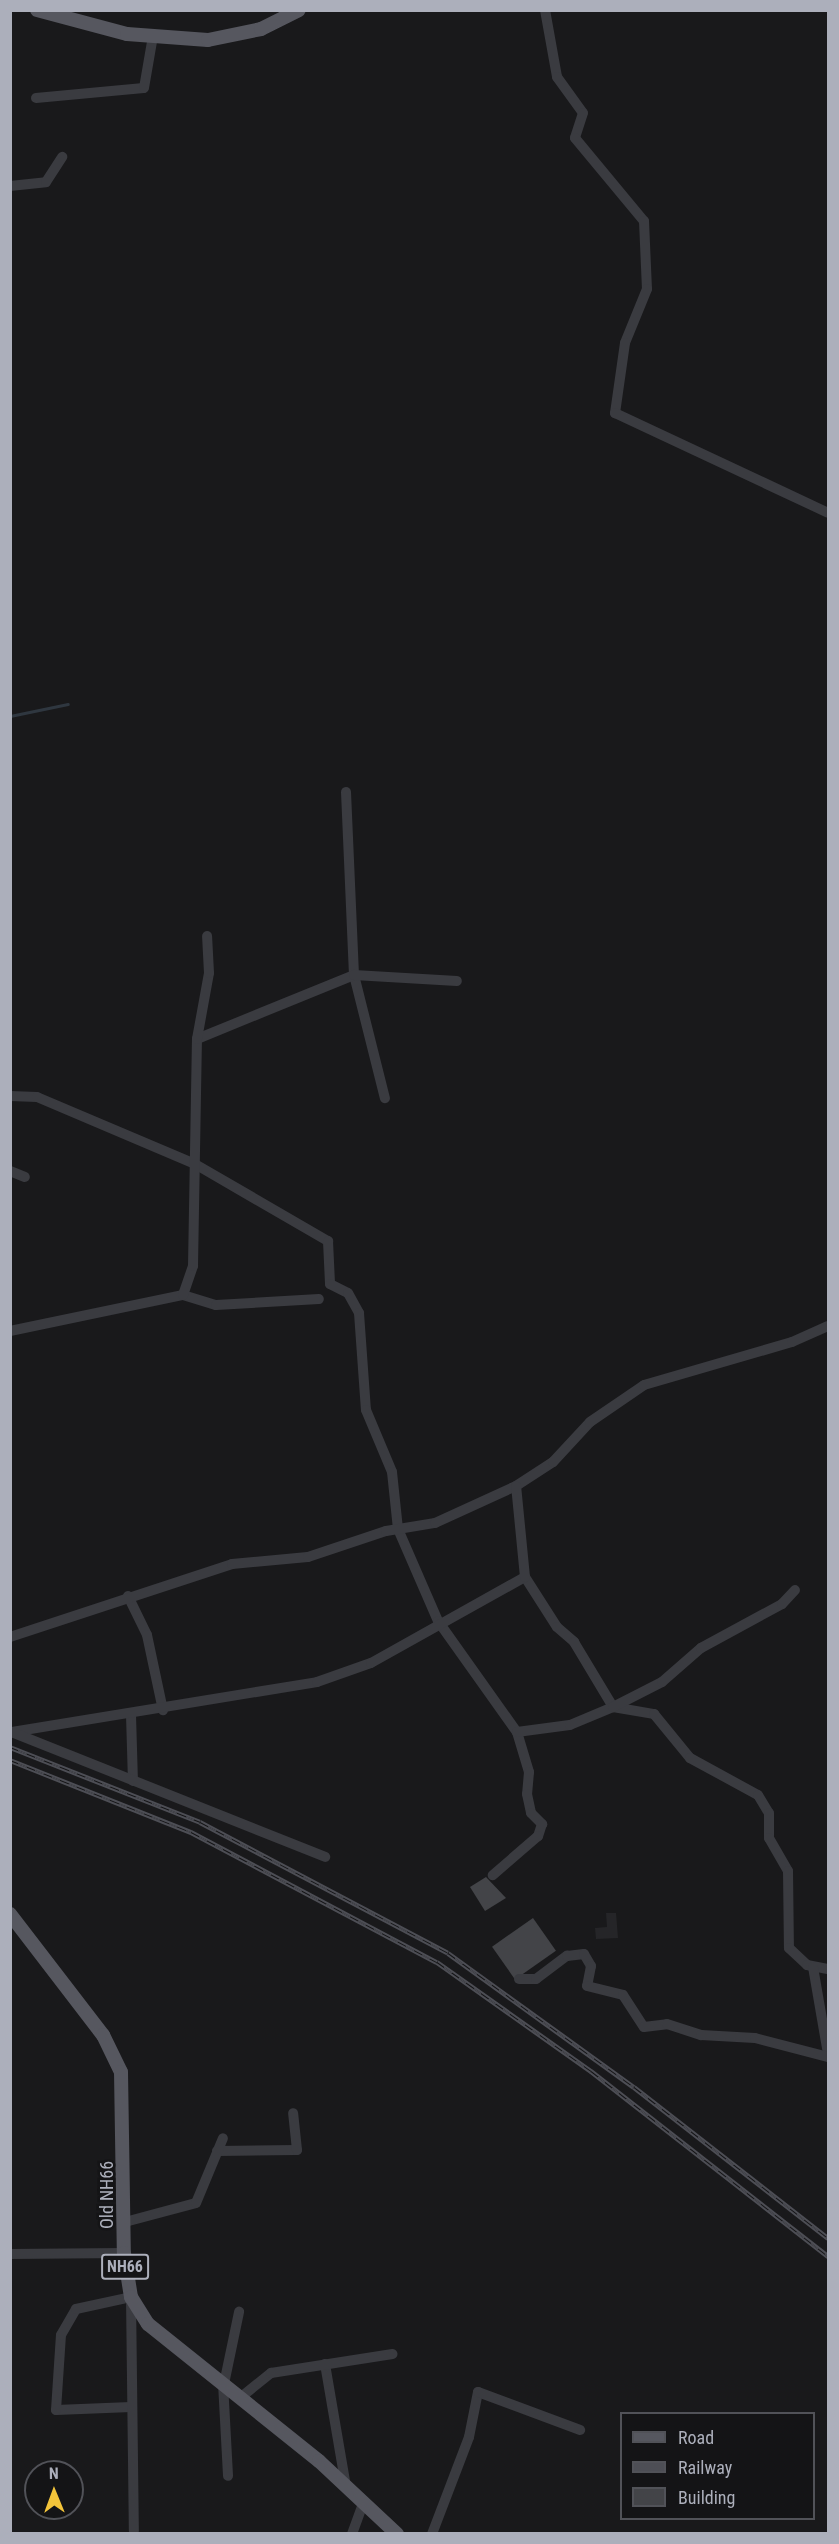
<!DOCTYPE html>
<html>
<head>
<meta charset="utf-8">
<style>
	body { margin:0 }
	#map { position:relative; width:839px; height:2544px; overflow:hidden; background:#19191b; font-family:"Roboto Condensed",sans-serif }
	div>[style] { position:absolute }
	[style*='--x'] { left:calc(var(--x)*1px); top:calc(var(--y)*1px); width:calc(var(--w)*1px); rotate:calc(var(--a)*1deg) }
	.built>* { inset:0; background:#252528 }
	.stream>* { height:3px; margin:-1.5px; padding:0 1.5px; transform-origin:1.5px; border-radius:1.5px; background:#2f3740 }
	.building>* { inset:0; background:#434448; transform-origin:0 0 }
	.minor>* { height:10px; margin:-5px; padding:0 5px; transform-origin:5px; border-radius:5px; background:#3a3b40 }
	.major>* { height:14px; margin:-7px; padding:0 7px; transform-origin:7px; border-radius:7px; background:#56575f }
	.rail>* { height:5px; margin-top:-2.5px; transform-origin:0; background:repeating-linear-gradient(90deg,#141416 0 9px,#4d4e55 0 18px); box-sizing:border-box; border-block:2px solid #4d4e55 }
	span { translate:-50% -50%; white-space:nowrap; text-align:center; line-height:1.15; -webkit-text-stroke:5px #141416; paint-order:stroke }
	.shield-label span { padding:2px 4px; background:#141416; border:2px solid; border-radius:4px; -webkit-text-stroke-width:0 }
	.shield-label { font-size:16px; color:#acafbb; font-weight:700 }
	.street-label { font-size:18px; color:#acafbb }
	.frame { position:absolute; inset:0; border:12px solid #acafbb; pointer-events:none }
	.legend { position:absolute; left:620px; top:2412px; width:195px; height:108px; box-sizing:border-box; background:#141416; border:2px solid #515258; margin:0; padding:8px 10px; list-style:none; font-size:18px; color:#acafbb }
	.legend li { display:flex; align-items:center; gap:12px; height:30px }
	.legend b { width:30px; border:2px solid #515258 }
	.north { position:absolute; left:24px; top:2460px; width:60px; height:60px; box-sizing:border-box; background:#141416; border:2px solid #515258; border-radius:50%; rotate:359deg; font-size:16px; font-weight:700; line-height:24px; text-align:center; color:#acafbb }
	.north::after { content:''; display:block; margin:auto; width:21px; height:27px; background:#f3c43a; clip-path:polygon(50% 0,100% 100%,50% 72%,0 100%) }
</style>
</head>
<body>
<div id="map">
	<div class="built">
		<div style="clip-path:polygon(606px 1913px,616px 1913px,618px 1938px,596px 1939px,595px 1928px,607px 1927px)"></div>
	</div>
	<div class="stream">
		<div style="--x:10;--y:716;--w:59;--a:-11.7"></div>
	</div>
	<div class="building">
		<div style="clip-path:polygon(486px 1877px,506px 1898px,485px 1911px,470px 1887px)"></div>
		<div style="left:533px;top:1918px;width:40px;height:50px;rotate:55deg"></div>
	</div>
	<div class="minor">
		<div style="--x:545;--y:10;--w:68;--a:79.8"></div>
		<div style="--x:557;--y:77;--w:44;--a:54.2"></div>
		<div style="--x:583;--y:113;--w:26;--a:108"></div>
		<div style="--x:575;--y:138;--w:108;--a:50.3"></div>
		<div style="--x:644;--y:221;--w:68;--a:87.5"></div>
		<div style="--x:647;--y:289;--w:58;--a:112.2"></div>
		<div style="--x:625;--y:343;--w:71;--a:98.1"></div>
		<div style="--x:615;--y:413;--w:235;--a:25.1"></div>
		<div style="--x:36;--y:98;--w:108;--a:-5.3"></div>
		<div style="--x:144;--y:88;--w:53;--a:-80.2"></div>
		<div style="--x:10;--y:186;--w:36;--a:-6"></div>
		<div style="--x:46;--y:182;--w:30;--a:-57"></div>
		<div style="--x:346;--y:792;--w:183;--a:87.5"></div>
		<div style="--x:354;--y:975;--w:127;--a:75.9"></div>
		<div style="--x:197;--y:1039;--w:170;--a:-22.2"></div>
		<div style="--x:354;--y:975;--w:103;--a:3.3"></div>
		<div style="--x:10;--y:1096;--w:27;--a:2"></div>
		<div style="--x:37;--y:1097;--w:172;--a:23"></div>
		<div style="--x:195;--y:1164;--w:154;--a:30.1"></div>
		<div style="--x:328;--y:1241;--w:43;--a:87.3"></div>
		<div style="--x:330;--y:1284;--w:20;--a:27"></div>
		<div style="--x:348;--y:1293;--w:23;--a:61"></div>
		<div style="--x:359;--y:1313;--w:97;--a:85.9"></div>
		<div style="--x:366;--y:1410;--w:67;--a:67.2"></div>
		<div style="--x:392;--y:1472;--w:57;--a:84"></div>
		<div style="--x:398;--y:1529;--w:100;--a:66.5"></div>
		<div style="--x:438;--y:1621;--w:136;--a:54.6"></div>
		<div style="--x:517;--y:1732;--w:42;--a:73.3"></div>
		<div style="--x:529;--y:1772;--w:22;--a:95"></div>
		<div style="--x:527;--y:1794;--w:19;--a:78"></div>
		<div style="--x:531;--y:1813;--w:16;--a:45"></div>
		<div style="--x:542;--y:1824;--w:13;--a:108"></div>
		<div style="--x:538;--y:1836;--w:60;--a:139.1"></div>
		<div style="--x:10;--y:1171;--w:16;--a:22"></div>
		<div style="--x:183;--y:1295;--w:34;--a:17"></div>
		<div style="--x:216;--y:1305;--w:103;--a:-3.3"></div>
		<div style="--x:10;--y:1331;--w:177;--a:-11.8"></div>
		<div style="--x:183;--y:1295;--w:31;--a:-71"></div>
		<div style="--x:193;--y:1266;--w:227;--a:-89"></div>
		<div style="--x:197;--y:1039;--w:67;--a:-79.7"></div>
		<div style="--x:209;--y:973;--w:37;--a:-93"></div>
		<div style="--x:525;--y:1577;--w:59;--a:57.4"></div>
		<div style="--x:557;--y:1627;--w:23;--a:41"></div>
		<div style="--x:574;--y:1642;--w:76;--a:59"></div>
		<div style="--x:613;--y:1707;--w:42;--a:9.7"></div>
		<div style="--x:654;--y:1714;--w:57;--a:50.7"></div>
		<div style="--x:690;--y:1758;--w:77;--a:28.6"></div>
		<div style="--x:758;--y:1795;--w:21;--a:59"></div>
		<div style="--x:769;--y:1813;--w:25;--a:90"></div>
		<div style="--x:769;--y:1838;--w:38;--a:60"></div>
		<div style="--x:788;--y:1871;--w:77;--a:89.3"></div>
		<div style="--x:789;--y:1948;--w:25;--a:43"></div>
		<div style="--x:807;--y:1965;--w:21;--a:11"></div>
		<div style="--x:128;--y:1596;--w:43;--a:64"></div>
		<div style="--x:147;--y:1635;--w:77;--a:78"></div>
		<div style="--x:10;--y:1637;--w:234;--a:-18.2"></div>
		<div style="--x:232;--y:1564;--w:76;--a:-5.3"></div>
		<div style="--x:308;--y:1557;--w:82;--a:-18.4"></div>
		<div style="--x:386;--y:1531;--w:50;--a:-9.3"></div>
		<div style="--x:435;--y:1523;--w:89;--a:-24.6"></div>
		<div style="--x:516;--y:1486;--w:44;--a:-33"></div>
		<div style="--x:553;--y:1462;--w:54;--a:-47.2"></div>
		<div style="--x:590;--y:1422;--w:65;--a:-34.4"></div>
		<div style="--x:644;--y:1385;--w:154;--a:-16.2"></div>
		<div style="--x:792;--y:1342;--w:39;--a:-24"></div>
		<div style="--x:131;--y:1715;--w:66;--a:88.3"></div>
		<div style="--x:12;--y:1732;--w:309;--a:-9.3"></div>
		<div style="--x:317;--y:1682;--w:57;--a:-19.4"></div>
		<div style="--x:371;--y:1663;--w:176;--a:-29.2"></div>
		<div style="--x:525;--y:1577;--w:91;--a:-95.6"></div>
		<div style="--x:517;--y:1732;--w:53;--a:-7.5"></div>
		<div style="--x:570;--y:1725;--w:47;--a:-22.7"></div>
		<div style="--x:613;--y:1707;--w:55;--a:-27"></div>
		<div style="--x:662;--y:1682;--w:52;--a:-41.1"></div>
		<div style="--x:701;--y:1648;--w:92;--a:-28.5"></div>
		<div style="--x:782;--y:1604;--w:19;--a:-47"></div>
		<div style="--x:14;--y:1733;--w:335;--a:21.7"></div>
		<div style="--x:813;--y:1967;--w:88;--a:80.2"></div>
		<div style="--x:519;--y:1979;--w:17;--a:0"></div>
		<div style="--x:536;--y:1979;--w:39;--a:-37"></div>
		<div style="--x:567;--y:1956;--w:17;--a:-7"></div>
		<div style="--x:584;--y:1954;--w:14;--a:60"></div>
		<div style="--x:591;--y:1966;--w:20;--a:101"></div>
		<div style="--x:587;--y:1986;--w:37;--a:14"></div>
		<div style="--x:623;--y:1995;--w:38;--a:57"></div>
		<div style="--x:644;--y:2027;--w:23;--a:-7"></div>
		<div style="--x:667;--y:2024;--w:36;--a:18"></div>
		<div style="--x:701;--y:2035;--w:54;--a:3.2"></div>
		<div style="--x:755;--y:2038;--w:75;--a:14.6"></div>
		<div style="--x:217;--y:2151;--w:80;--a:-0.7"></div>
		<div style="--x:297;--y:2150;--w:37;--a:-96"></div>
		<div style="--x:125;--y:2222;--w:73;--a:-15"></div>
		<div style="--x:196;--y:2203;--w:70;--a:-67.4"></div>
		<div style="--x:10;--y:2254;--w:114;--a:-0.5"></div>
		<div style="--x:325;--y:2364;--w:125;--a:80.3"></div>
		<div style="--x:223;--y:2383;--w:93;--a:86.9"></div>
		<div style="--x:224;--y:2384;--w:74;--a:-78.2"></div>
		<div style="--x:240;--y:2398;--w:40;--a:-39"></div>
		<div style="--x:271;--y:2373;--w:123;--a:-8.9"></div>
		<div style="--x:131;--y:2407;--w:75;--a:177.7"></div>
		<div style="--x:56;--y:2410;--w:75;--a:-86.2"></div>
		<div style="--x:61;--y:2335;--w:30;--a:-60"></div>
		<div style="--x:76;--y:2309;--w:56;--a:-12.3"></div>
		<div style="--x:131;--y:2297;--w:234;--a:89.3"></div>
		<div style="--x:352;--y:2534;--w:33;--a:-70"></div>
		<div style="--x:432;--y:2534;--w:104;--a:-69.1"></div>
		<div style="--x:469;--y:2437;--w:46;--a:-78.7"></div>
		<div style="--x:478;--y:2392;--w:109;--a:20.4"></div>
	</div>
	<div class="major">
		<div style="--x:37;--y:10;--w:93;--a:14.9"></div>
		<div style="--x:127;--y:34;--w:81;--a:4.2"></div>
		<div style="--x:208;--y:40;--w:54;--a:-11.7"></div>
		<div style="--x:261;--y:29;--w:42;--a:-26.6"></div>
		<div style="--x:10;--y:1914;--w:153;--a:52.5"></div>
		<div style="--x:103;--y:2035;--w:41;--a:64.1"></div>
		<div style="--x:121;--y:2072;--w:181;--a:89.1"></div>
		<div style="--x:124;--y:2253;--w:45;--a:81"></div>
		<div style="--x:131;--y:2297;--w:32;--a:58"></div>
		<div style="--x:148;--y:2324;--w:219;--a:38.7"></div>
		<div style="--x:319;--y:2461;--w:107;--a:43.1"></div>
	</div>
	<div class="rail">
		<div style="--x:10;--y:1747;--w:204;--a:21.5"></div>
		<div style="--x:200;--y:1822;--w:280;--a:27.8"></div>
		<div style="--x:448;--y:1953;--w:229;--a:35.8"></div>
		<div style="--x:634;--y:2087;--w:246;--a:37.9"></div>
		<div style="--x:10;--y:1760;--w:195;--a:21.7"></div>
		<div style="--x:191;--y:1832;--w:278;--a:27.9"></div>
		<div style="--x:437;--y:1962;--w:189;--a:35.3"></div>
		<div style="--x:591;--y:2071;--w:301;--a:38"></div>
	</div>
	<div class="shield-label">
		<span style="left:125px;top:2267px">NH66</span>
	</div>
	<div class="street-label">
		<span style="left:107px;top:2195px;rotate:-90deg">Old NH66</span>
	</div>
	<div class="frame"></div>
	<ul class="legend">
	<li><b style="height:8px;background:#56575f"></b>Road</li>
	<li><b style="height:8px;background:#4d4e55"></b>Railway</li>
	<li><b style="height:16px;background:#434448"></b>Building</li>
	</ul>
	<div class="north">N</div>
</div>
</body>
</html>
